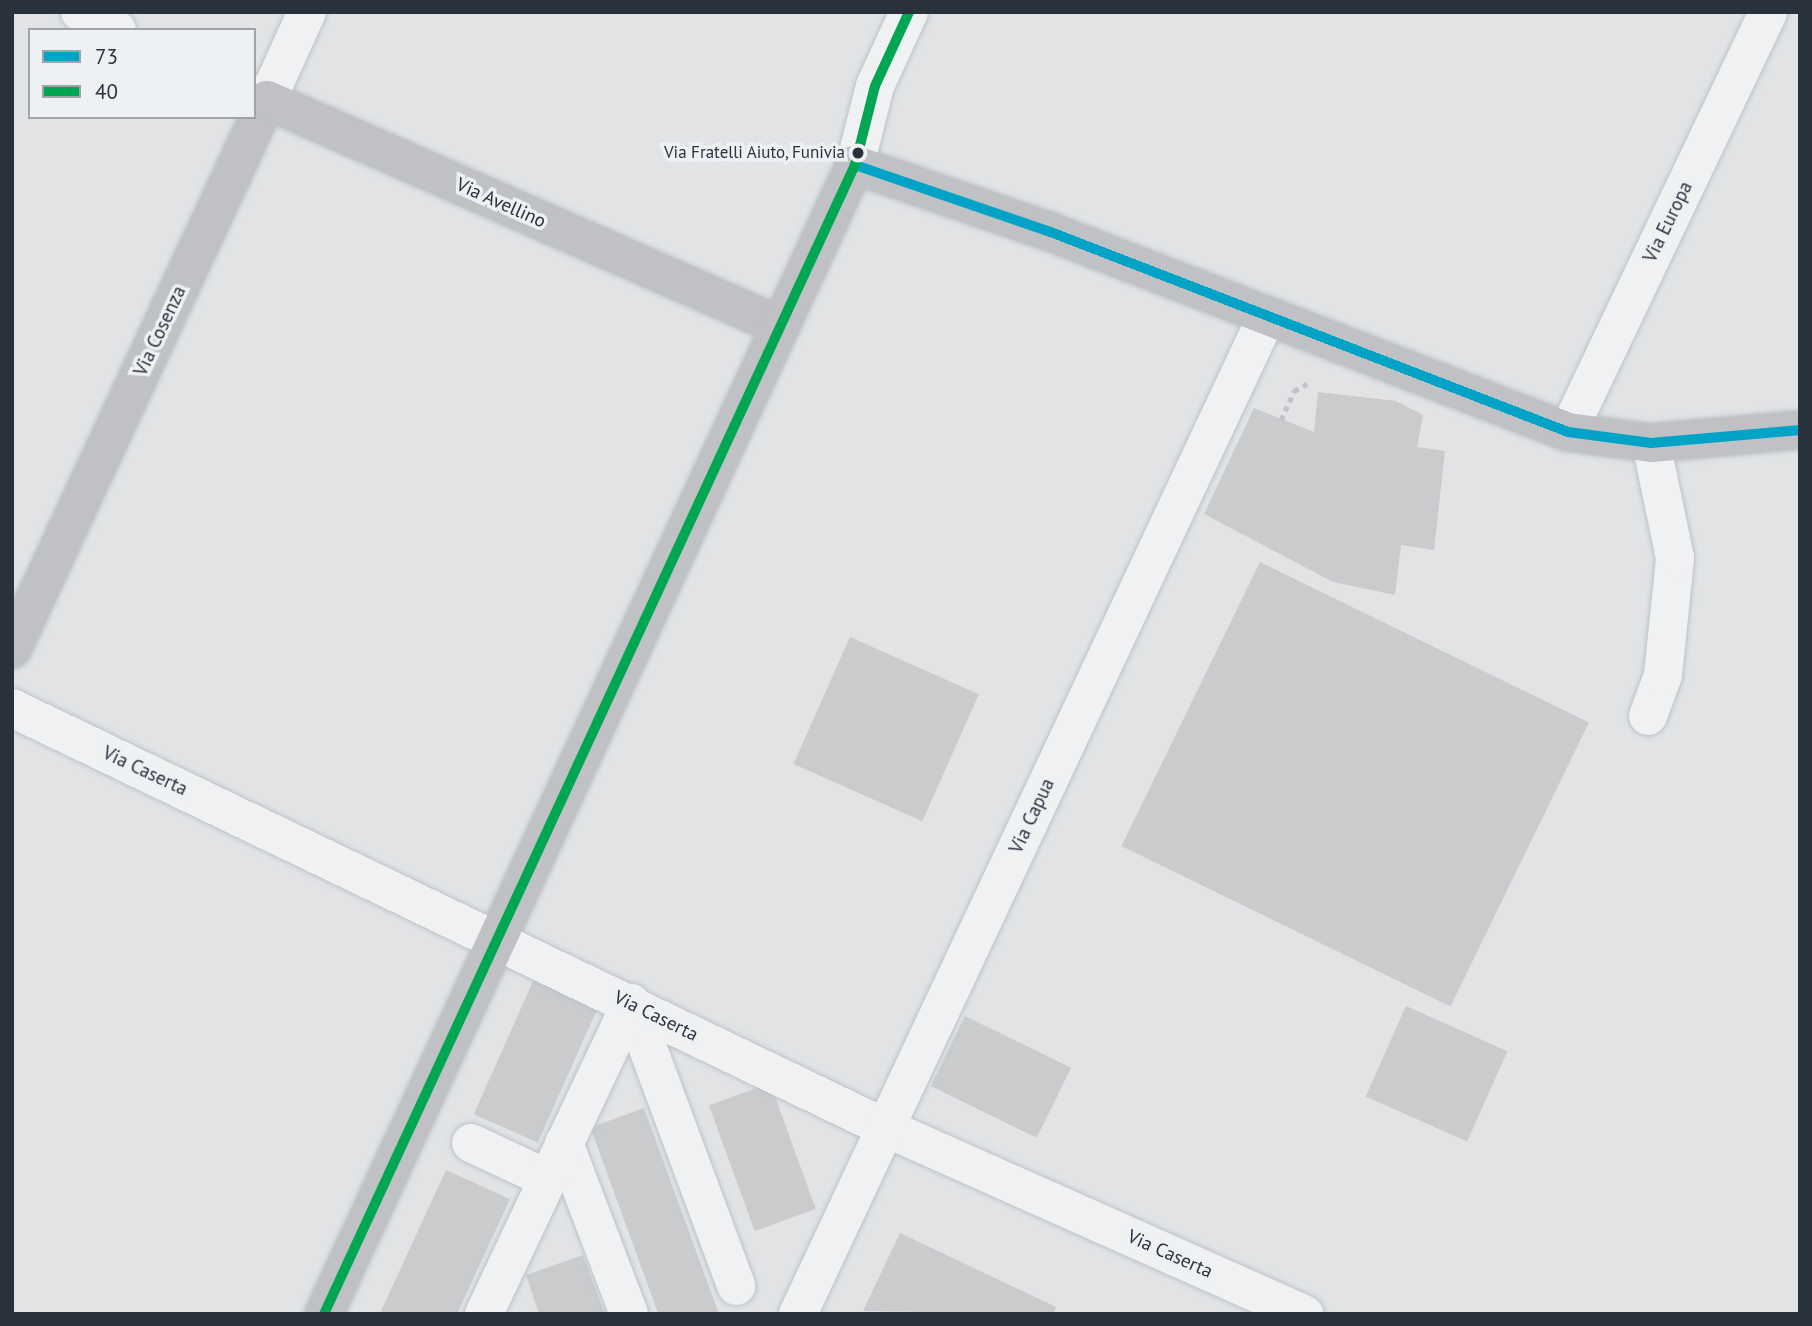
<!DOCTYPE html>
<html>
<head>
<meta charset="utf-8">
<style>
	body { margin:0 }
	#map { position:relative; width:1812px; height:1326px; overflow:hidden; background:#e1e3e5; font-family:"PT Sans",sans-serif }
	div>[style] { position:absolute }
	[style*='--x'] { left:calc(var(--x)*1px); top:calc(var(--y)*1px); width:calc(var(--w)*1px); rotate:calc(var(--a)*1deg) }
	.building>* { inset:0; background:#c9cbcd; transform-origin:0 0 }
	.path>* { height:4.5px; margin-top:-2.25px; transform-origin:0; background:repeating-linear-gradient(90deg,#c1c2c5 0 5px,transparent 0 10px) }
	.roads { filter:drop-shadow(0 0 2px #bfc1c3) drop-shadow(0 0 2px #bfc1c3) }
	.street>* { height:38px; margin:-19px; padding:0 19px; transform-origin:19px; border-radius:19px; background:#eff1f2 }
	.secondary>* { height:38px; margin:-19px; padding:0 19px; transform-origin:19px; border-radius:19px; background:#bfc1c4 }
	.bus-1>* { height:10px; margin:-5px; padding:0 5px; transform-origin:5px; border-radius:5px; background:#02a3c7 }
	.bus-2>* { height:10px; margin:-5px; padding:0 5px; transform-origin:5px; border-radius:5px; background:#00a651 }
	.dots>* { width:19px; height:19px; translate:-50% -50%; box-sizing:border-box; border:4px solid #eef1f4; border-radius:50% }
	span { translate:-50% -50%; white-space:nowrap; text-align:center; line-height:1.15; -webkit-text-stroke:7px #eef1f4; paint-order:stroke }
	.bus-label { font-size:17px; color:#29313c }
	.right { translate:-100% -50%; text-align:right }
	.street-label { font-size:19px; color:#29313c }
	.frame { position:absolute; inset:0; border:14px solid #29313c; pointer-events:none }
	.legend { position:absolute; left:28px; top:28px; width:228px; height:91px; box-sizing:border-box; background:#eef1f4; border:2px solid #9fa4aa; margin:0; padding:9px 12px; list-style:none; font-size:21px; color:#29313c }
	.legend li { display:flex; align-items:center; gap:14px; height:35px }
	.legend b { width:35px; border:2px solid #9fa4aa }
</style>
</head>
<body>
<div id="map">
	<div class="building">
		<div style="clip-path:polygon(1318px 392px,1396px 401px,1423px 415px,1417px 447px,1445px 451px,1434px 550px,1401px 545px,1395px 595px,1333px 582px,1204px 514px,1254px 408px,1314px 432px)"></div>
		<div style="left:1260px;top:562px;width:366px;height:316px;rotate:26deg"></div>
		<div style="left:850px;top:637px;width:141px;height:139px;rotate:24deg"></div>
		<div style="left:534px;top:979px;width:70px;height:148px;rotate:24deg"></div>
		<div style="left:1406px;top:1006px;width:111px;height:99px;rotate:24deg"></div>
		<div style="left:965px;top:1016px;width:118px;height:78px;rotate:26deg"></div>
		<div style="left:770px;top:1083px;width:134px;height:65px;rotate:70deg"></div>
		<div style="left:644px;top:1108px;width:219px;height:57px;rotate:70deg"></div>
		<div style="clip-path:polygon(446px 1170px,510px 1199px,457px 1314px,388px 1314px,381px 1311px)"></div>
		<div style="clip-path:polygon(900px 1233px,1056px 1307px,1053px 1314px,863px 1311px)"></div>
		<div style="clip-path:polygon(583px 1255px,605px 1314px,539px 1314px,526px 1275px)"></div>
	</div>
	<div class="path">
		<div style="--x:1281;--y:420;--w:32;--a:-66"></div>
		<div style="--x:1294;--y:391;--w:18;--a:-29"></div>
	</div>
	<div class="roads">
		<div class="street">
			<div style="--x:80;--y:12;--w:41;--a:25.9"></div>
			<div style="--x:254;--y:94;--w:14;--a:25"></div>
			<div style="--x:267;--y:100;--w:97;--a:-65.6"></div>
			<div style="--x:855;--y:165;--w:81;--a:-75.8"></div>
			<div style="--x:875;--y:86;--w:81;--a:-65.3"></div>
			<div style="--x:1568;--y:432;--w:465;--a:-64.5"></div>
			<div style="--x:12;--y:708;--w:970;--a:25.67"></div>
			<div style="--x:886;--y:1128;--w:458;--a:24"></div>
			<div style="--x:1648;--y:716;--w:44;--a:-69.9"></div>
			<div style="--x:1663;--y:675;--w:118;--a:-84.1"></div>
			<div style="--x:1675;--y:558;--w:117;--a:-101.8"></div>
			<div style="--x:631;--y:1003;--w:302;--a:69.6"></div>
			<div style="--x:471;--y:1143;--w:85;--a:25.1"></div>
			<div style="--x:564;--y:1143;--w:183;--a:69.2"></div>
			<div style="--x:484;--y:1314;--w:344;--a:-64.7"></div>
			<div style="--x:798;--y:1314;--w:1100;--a:-64.83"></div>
		</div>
		<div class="secondary">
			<div style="--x:12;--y:649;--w:605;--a:-65.09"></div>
			<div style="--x:267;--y:100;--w:558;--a:23.76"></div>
			<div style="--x:324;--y:1314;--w:1266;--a:-65.2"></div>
			<div style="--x:855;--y:165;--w:204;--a:18.9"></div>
			<div style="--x:1048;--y:231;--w:557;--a:21.13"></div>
			<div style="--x:1568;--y:432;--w:84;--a:7.5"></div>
			<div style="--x:1651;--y:443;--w:150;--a:-5"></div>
		</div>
	</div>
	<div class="bus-1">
		<div style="--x:855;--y:165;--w:204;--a:18.9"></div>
		<div style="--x:1048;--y:231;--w:557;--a:21.13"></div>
		<div style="--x:1568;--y:432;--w:84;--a:7.5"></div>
		<div style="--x:1651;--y:443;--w:150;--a:-5"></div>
	</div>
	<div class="bus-2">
		<div style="--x:324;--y:1314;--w:1266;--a:-65.2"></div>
		<div style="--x:855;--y:165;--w:81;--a:-75.8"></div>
		<div style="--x:875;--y:86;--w:81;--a:-65.3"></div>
	</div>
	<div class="dots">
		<div style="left:858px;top:153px;background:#29313c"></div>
	</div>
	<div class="bus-label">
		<span class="right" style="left:845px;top:153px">Via Fratelli Aiuto, Funivia</span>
	</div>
	<div class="street-label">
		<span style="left:501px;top:203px;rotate:24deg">Via Avellino</span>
		<span style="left:1668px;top:222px;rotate:-64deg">Via Europa</span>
		<span style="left:160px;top:331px;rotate:-65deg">Via Cosenza</span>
		<span style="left:145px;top:771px;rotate:25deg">Via Caserta</span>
		<span style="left:1032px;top:816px;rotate:-65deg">Via Capua</span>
		<span style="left:656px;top:1016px;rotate:26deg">Via Caserta</span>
		<span style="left:1170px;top:1254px;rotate:24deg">Via Caserta</span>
	</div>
	<div class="frame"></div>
	<ul class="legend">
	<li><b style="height:9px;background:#02a3c7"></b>73</li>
	<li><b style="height:9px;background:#00a651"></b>40</li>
	</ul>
</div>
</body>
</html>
